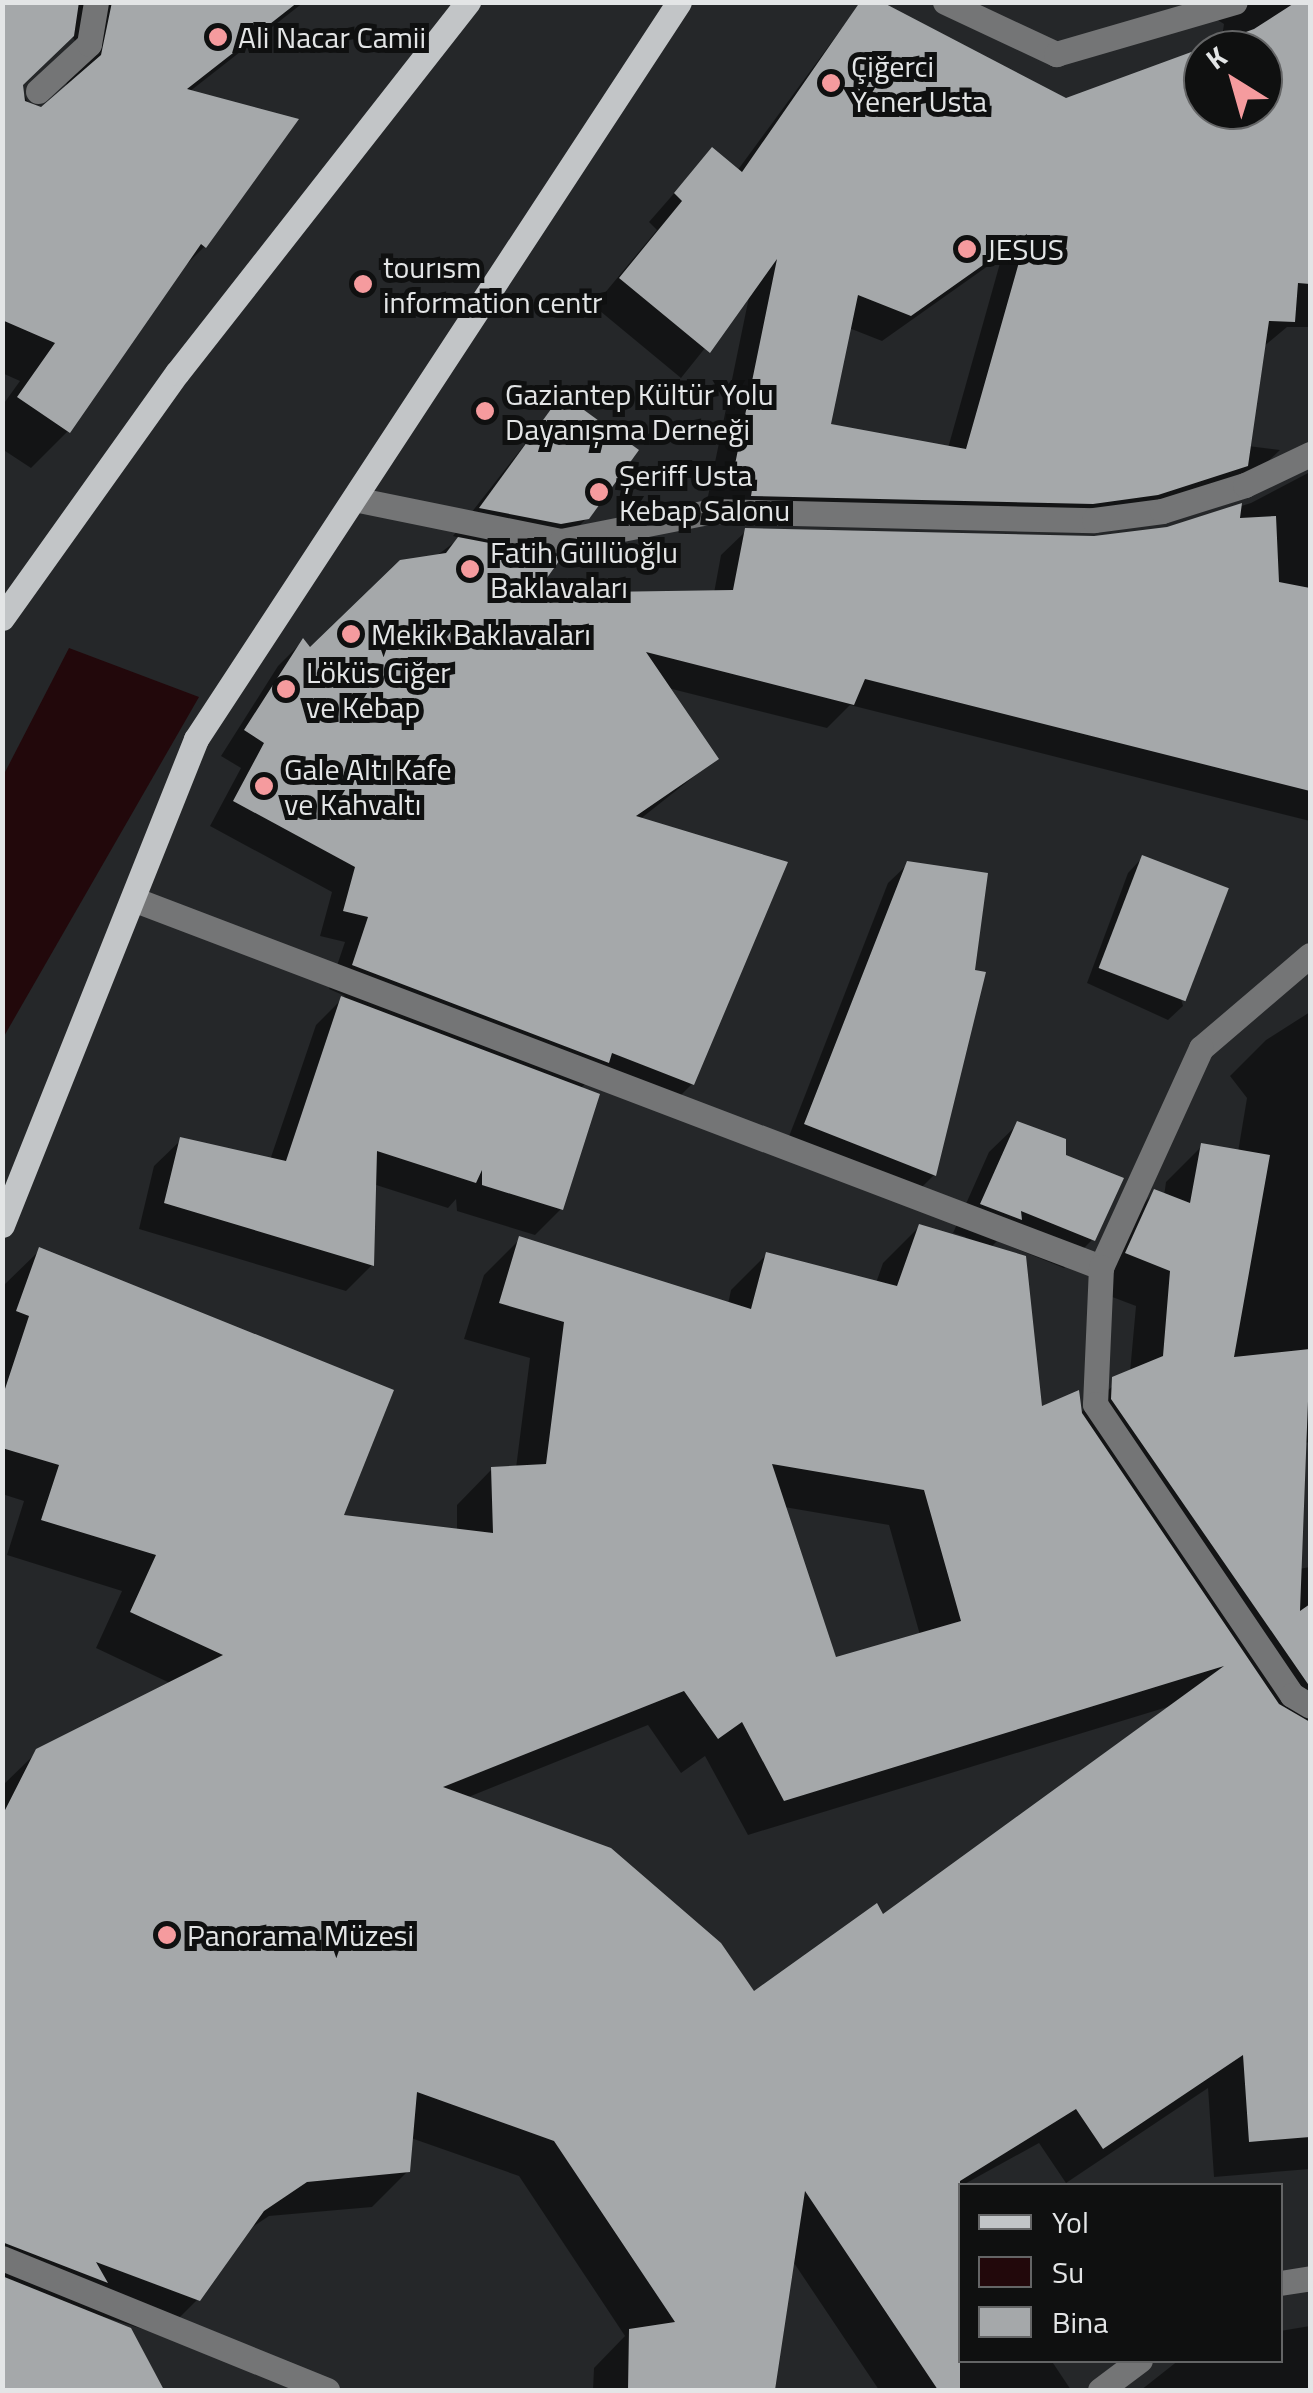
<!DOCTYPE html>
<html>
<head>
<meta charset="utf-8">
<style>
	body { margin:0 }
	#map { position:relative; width:1313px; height:2393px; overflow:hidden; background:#252729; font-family:"Titillium Web",sans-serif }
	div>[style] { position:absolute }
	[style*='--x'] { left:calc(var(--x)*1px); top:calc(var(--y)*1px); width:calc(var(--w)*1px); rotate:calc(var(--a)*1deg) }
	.water>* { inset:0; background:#22080b }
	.shadow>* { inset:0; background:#0007 }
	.building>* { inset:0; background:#a5a8aa; transform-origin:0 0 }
	.minor>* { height:25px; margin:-12.5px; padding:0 12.5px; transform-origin:12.5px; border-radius:12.5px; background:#747576 }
	.major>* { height:25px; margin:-12.5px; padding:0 12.5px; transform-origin:12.5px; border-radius:12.5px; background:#c2c5c7 }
	.dots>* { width:28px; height:28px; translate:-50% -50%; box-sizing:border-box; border:5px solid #0f1010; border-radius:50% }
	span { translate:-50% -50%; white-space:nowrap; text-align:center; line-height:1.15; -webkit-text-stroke:10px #0f1010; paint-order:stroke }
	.poi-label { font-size:30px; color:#e3e5e6 }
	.left { translate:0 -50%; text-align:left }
	.frame { position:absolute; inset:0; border:5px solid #e3e5e6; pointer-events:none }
	.legend { position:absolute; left:958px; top:2183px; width:325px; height:180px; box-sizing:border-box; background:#0f1010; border:2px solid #646566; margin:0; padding:12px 18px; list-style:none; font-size:30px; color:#e3e5e6 }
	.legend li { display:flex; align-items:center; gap:20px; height:50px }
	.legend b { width:50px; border:2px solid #646566 }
	.north { position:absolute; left:1183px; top:30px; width:100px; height:100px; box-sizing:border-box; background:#0f1010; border:2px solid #646566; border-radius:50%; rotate:323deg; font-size:28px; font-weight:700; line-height:40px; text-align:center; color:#e3e5e6 }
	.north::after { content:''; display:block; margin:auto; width:35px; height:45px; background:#f59b9e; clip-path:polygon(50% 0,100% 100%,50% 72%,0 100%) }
</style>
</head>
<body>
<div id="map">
	<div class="water">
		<div style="clip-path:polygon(69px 648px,199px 697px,3px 1038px,3px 776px)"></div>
	</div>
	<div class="shadow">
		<div style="clip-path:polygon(evenodd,21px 2px,304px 2px,189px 92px,204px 247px,176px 275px,68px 431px,31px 468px,2px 449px,2px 406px,20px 381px,2px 373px,2px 42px,21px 2px,71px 35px,76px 42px,65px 91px,50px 105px,31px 109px,20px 86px,71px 35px)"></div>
		<div style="clip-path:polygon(evenodd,861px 2px,1066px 101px,1203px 51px,1203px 110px,1263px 110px,1263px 50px,1205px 50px,1222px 37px,1224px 24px,1189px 2px,1310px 2px,1310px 327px,1287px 327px,1262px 348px,1248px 446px,1280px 450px,1255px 474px,1129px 521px,706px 506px,750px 292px,681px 378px,594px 306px,657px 230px,649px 222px,712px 150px,737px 171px,861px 2px,1002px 256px,948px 448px,828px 426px,849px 328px,882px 341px,1002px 256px)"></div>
		<div style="clip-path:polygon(562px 397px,588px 517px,558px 547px,528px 553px,531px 595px,714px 593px,721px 555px,746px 531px,1096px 539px,1167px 529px,1251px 503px,1310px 472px,1310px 821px,850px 705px,827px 728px,668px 688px,716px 759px,639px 820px,692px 1084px,668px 1108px,591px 1078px,580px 1089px,561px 1209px,535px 1235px,457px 1211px,456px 1199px,448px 1208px,373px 1184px,372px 1265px,346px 1291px,139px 1229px,154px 1166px,181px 1140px,270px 1160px,316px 1025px,345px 996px,329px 989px,345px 942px,320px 936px,332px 892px,210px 826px,241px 768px,221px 756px,278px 666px,302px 642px,310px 651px,460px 538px,453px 536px)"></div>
		<div style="clip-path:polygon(1142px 858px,1183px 1006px,1168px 1020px,1087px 983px,1128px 873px)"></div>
		<div style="clip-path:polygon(908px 864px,934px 1175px,915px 1194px,786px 1144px,888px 883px)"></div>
		<div style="clip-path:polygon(evenodd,1310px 1012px,1310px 1442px,1305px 1443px,1299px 1569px,1310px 1567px,1310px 2169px,1214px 2177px,1208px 2088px,1066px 2183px,1039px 2143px,961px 2186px,945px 2202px,961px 2225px,961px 2360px,1051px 2360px,1071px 2390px,879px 2390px,792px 2260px,772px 2390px,593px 2390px,594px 2368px,625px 2336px,519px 2176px,411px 2138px,408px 2171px,372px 2207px,269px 2216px,245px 2232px,198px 2299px,162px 2335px,78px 2309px,129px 2330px,161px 2390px,2px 2390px,2px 1786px,38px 1751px,172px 1684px,96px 1648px,122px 1591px,7px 1555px,24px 1501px,2px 1494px,4px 1285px,40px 1250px,340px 1517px,457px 1531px,457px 1505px,492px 1469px,516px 1468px,530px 1358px,464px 1339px,484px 1275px,520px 1239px,728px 1304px,731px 1290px,767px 1254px,876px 1283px,883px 1263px,919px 1227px,962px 1242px,966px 1237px,953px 1233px,989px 1152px,1018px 1124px,1064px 1157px,1093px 1239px,1064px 1268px,997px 1241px,992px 1246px,1024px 1258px,1040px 1410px,1079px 1414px,1130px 1372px,1136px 1306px,1091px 1289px,1119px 1228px,1155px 1192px,1164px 1196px,1166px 1182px,1202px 1146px,1238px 1152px,1247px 1098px,1230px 1076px,1266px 1040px,1310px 1012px,784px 1507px,889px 1525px,920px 1635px,834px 1660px,784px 1507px,1310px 1012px,1174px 1705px,883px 1918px,753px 1994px,466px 1798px,648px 1725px,681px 1773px,705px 1756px,748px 1835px,1174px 1705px)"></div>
		<div style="clip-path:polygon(1310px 2326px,1310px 2390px,1141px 2390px,1179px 2360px,1280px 2360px,1280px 2331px)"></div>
	</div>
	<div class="building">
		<div style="clip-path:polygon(2px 2px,79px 2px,74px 36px,23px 85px,25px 101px,41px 107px,101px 55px,112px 2px,298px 2px,187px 89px,299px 119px,206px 248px,201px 244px,70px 433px,17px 397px,55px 343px,2px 320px)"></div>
		<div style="clip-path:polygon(evenodd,860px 2px,882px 2px,1066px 98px,1254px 29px,1296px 2px,1310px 2px,1310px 284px,1298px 283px,1295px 322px,1269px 321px,1248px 466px,1158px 495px,1093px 504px,751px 496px,753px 484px,732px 479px,777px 259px,710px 353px,619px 278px,682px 201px,674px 193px,712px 147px,742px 172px,860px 2px,1203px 50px,1263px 50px,1263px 110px,1203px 110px,1203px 50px,860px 2px,1027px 234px,966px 449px,831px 424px,858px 295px,911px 316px,1027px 234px)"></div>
		<div style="clip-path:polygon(562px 394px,639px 450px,589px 519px,561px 524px,479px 508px)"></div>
		<div style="clip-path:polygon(1242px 503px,1240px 518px,1276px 516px,1279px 582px,1310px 588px,1310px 791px,865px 679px,854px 705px,646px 652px,719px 759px,636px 816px,788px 862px,694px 1085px,612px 1053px,609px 1063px,352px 965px,368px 917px,343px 911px,355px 867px,233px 801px,264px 743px,244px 730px,303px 638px,310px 647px,400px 560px,446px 553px,458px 537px,562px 557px,536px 593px,733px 590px,745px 528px,1094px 536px,1167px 527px)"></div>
		<div style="left:1142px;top:855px;width:93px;height:121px;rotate:21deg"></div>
		<div style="clip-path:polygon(907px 861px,988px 873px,975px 970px,986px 972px,936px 1176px,804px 1124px)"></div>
		<div style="clip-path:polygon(341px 996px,600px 1094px,563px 1210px,482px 1185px,482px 1170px,476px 1183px,377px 1151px,374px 1266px,164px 1203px,180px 1137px,286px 1161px)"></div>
		<div style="clip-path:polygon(1017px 1121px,1066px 1139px,1066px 1155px,1124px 1178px,1095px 1241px,1021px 1211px,1022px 1220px,980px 1204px)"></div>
		<div style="clip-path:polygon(1201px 1143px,1270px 1155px,1234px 1357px,1310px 1349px,1300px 1611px,1310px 1604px,1310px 1687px,1111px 1399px,1112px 1377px,1163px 1356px,1170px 1271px,1125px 1253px,1154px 1189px,1190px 1203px)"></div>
		<div style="clip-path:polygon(evenodd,919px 1224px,1026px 1256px,1042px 1406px,1079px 1390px,1082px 1413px,1279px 1704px,1310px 1722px,1310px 2137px,1249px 2142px,1243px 2055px,1103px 2149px,1076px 2109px,960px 2181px,960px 2390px,938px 2390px,805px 2191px,775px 2390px,628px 2390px,629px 2329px,675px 2322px,554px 2141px,417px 2092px,410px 2172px,307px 2182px,264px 2211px,200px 2301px,96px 2262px,108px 2283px,2px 2242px,2px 1816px,36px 1749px,223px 1655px,130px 1612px,156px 1555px,41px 1520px,59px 1465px,2px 1448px,2px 1398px,29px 1316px,16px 1311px,39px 1247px,394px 1390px,344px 1515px,493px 1533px,491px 1467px,546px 1464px,564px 1322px,499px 1303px,519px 1236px,751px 1309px,766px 1252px,897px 1286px,919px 1224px,772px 1464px,924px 1490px,961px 1621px,836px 1657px,772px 1464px,919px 1224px,1224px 1666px,883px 1914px,877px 1903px,754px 1991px,721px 1943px,611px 1848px,443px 1787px,684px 1691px,718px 1739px,742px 1722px,784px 1801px,1224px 1666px)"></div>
		<div style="clip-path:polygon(2px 2276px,131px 2328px,164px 2390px,2px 2390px)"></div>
	</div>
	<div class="minor">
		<div style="--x:945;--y:2;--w:123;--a:25.1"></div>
		<div style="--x:1056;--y:54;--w:186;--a:-16.2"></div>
		<div style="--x:38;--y:91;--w:69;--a:-42.7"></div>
		<div style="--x:89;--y:44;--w:43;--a:-80.5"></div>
		<div style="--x:354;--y:499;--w:211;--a:11.5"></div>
		<div style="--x:561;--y:541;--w:155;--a:-11.2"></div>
		<div style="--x:713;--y:511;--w:381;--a:1.4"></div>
		<div style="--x:1094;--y:520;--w:69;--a:-7.5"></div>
		<div style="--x:1162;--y:511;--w:87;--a:-17.4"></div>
		<div style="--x:1245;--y:485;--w:72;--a:-25.5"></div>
		<div style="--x:133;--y:899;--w:1036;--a:20.82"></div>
		<div style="--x:1310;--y:955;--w:143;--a:139.5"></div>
		<div style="--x:1201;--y:1048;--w:241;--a:114.5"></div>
		<div style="--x:1101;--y:1267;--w:137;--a:92.5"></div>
		<div style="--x:1095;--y:1404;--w:351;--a:55.9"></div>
		<div style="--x:1292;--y:1695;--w:21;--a:31"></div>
		<div style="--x:2;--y:2258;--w:351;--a:22.1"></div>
		<div style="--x:1280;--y:2283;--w:30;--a:-9"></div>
		<div style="--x:1100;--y:2390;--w:50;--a:-36.9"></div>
	</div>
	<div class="major">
		<div style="--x:2;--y:618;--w:301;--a:-54.5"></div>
		<div style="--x:177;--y:373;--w:472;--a:-51.9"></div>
		<div style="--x:2;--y:1225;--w:523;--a:-68.24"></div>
		<div style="--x:196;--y:739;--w:881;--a:-56.76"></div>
	</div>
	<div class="dots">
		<div style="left:218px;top:37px;background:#f59b9e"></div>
		<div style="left:831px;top:83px;background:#f59b9e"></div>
		<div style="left:967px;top:249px;background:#f59b9e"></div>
		<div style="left:363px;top:284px;background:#f59b9e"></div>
		<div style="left:485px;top:411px;background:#f59b9e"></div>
		<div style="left:599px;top:492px;background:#f59b9e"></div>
		<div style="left:470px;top:569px;background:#f59b9e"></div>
		<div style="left:351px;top:634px;background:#f59b9e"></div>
		<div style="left:286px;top:689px;background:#f59b9e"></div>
		<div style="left:264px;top:786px;background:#f59b9e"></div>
		<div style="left:167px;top:1935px;background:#f59b9e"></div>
	</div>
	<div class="poi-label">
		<span class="left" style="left:238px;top:37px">Ali Nacar Camii</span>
		<span class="left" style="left:851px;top:83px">Çiğerci<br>Yener Usta</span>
		<span class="left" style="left:987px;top:249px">JESUS</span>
		<span class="left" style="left:383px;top:284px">tourısm<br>information centr</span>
		<span class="left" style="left:505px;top:411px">Gaziantep Kültür Yolu<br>Dayanışma Derneği</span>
		<span class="left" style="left:619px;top:492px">Şeriff Usta<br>Kebap Salonu</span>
		<span class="left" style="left:490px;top:569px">Fatih Güllüoğlu<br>Baklavaları</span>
		<span class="left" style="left:371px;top:634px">Mekik Baklavaları</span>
		<span class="left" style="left:306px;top:689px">Löküs Ciğer<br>ve Kebap</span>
		<span class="left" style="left:284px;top:786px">Gale Altı Kafe<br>ve Kahvaltı</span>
		<span class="left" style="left:187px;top:1935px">Panorama Müzesi</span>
	</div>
	<div class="frame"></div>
	<ul class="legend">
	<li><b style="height:12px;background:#c2c5c7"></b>Yol</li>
	<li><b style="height:28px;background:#22080b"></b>Su</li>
	<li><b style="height:28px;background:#a5a8aa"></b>Bina</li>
	</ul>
	<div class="north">K</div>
</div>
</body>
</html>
